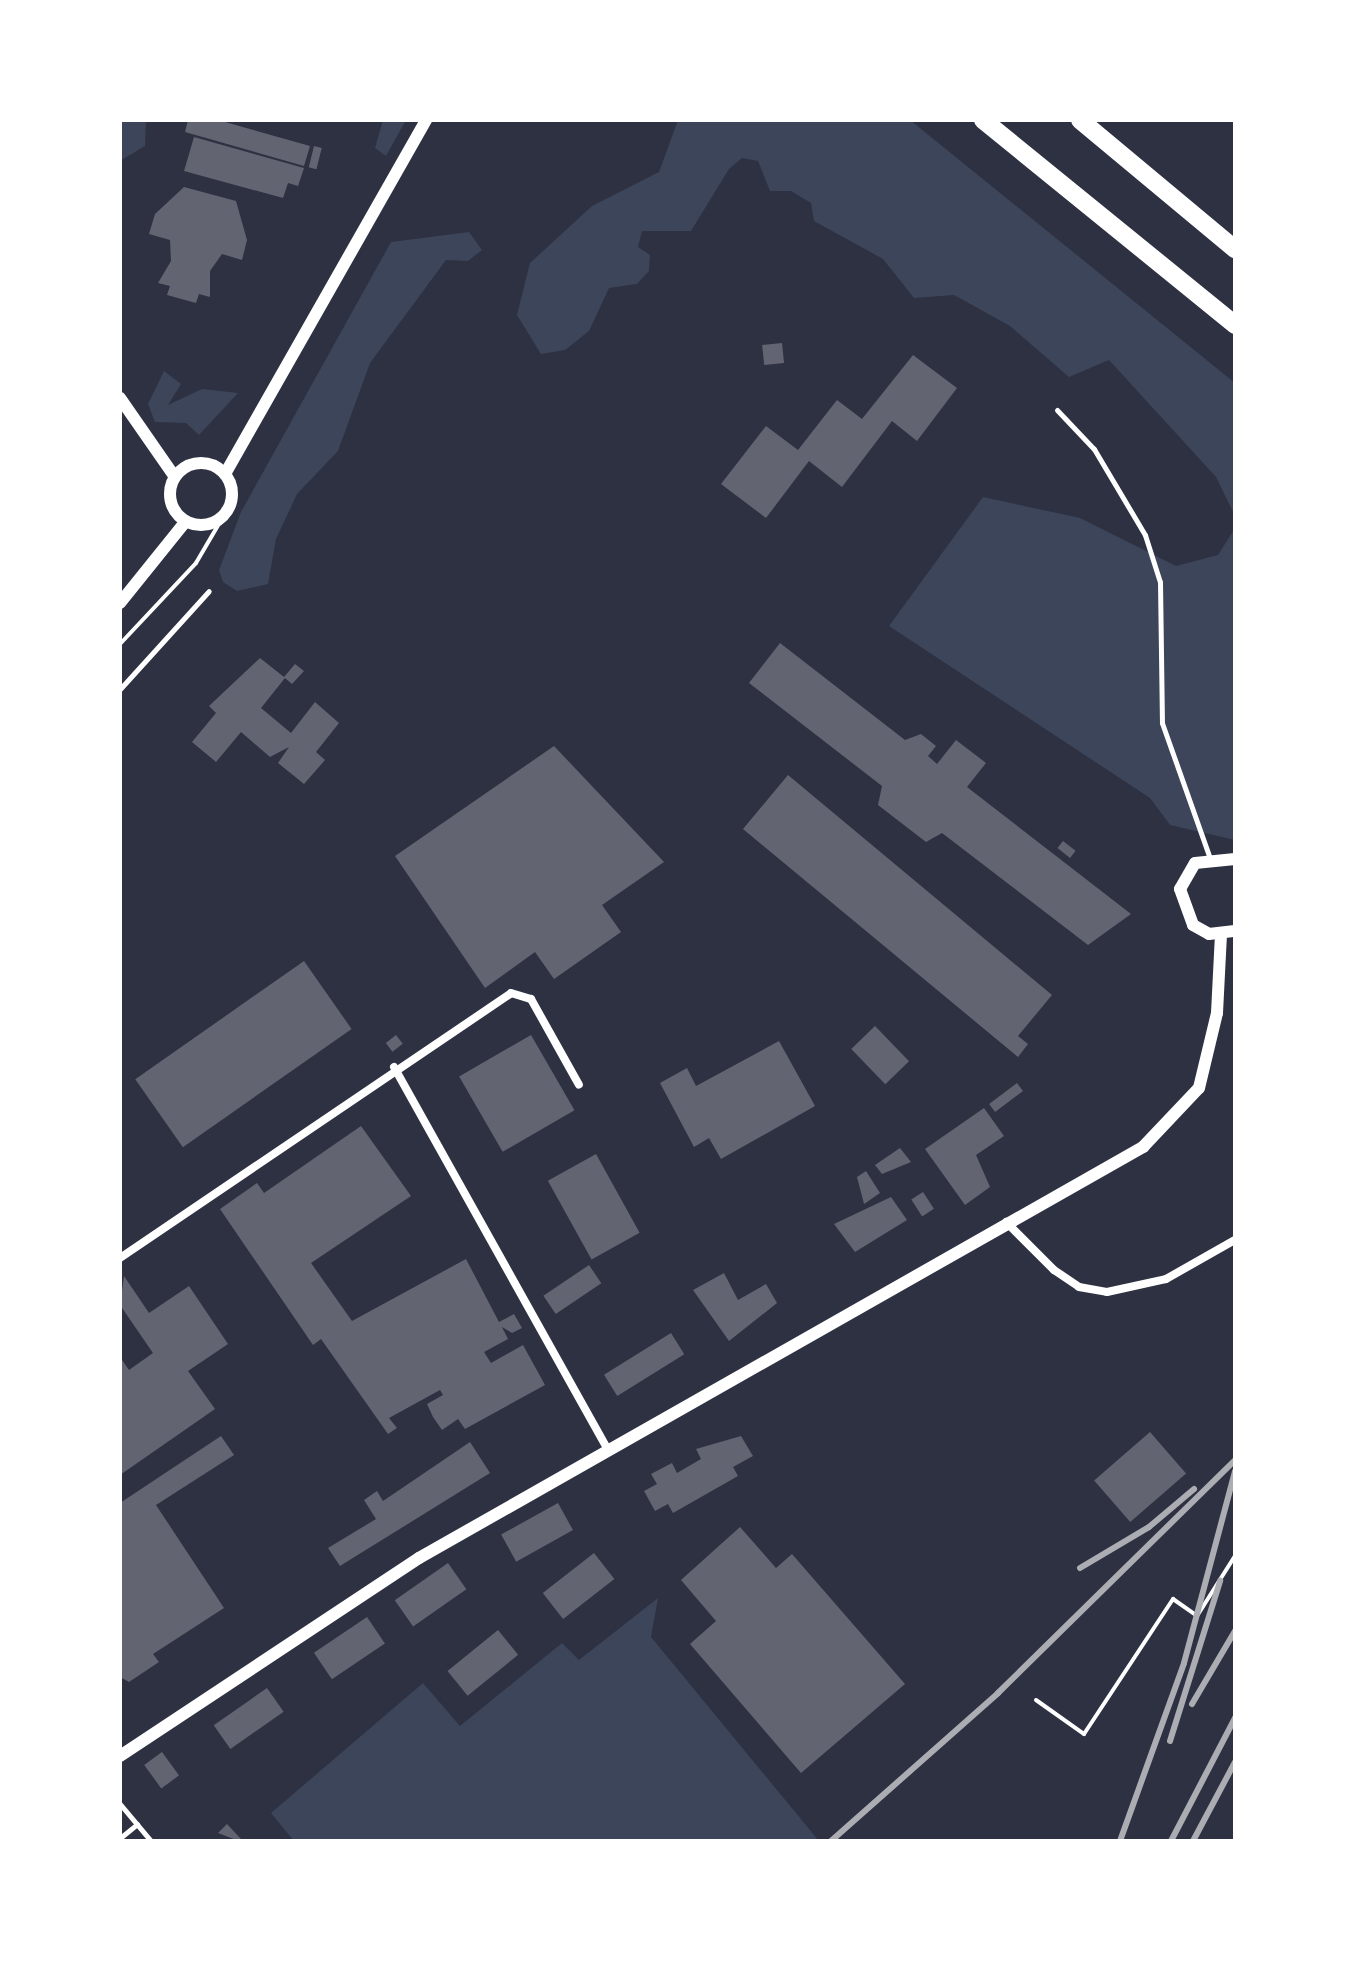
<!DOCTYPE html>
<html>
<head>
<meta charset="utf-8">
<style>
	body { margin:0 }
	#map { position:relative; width:1355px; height:1961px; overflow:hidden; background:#2d3142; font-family:"Fira Sans",sans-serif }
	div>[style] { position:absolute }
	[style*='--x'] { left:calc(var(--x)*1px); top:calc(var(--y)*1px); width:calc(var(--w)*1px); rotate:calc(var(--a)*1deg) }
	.green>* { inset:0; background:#3c4559 }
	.building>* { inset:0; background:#626471; transform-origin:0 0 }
	.path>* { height:4px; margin:-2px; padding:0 2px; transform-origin:2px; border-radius:2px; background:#fff }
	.service>* { height:5px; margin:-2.5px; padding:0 2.5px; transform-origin:2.5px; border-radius:2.5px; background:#fff }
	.minor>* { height:8px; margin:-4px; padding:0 4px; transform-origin:4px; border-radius:4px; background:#fff }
	.tertiary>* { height:12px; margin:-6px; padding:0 6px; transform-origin:6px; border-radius:6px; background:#fff }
	.tertiary>.ring { margin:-6px; padding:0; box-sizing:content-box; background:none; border:12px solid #fff; border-radius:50% }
	.trunk>* { height:18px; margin:-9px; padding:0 9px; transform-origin:9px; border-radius:9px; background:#fff }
	.rail>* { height:6px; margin:-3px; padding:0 3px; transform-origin:3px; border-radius:3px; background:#abadb3 }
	span { translate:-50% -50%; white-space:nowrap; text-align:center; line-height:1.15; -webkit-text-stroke:7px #fff; paint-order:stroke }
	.frame { position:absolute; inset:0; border:122px solid #fff; pointer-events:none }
</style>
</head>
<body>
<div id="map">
	<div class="green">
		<div style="clip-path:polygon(120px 120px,146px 120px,145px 146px,120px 161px)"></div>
		<div style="clip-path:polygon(383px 120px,406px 120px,386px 156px,375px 148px)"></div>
		<div style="clip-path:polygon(678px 120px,910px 120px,1235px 383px,1235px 516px,1216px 477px,1109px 360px,1069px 377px,1010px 326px,954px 295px,914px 298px,883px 259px,814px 221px,811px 203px,791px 191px,770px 191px,758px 161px,742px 158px,729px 169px,691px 231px,642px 231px,638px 247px,650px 255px,649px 271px,637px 284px,609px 288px,589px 331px,565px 350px,541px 354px,517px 315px,530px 263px,592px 206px,659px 172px)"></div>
		<div style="clip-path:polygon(469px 232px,482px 250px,468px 261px,446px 260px,370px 363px,338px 451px,297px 494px,276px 539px,268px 584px,237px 591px,223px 582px,219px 570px,241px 512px,391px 242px)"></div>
		<div style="clip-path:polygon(164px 371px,181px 384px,168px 405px,202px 389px,238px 393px,199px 435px,186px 423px,155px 422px,148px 404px)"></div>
		<div style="clip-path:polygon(983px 497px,1080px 518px,1176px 566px,1218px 555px,1235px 528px,1235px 840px,1170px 825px,1150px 798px,889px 626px)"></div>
		<div style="clip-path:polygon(658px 1598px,651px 1637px,819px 1841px,294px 1841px,271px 1813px,423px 1683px,460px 1726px,562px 1643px,579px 1660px)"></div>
	</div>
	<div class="building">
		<div style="clip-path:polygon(188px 120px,218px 120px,310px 146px,304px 166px,185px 132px)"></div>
		<div style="clip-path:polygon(194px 137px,304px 168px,298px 186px,288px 183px,283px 198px,184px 171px)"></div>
		<div style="left:314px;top:146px;width:8px;height:22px;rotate:14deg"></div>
		<div style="clip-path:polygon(184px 187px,236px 201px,247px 240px,242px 260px,222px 254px,210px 271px,210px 297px,199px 294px,196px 303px,167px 295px,170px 286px,158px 283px,171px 261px,170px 240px,149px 234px,155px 214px)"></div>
		<div style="left:782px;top:343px;width:20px;height:20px;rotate:84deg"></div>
		<div style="clip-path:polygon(913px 355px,957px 388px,917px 441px,892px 421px,842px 487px,809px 461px,766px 518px,721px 484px,766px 426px,798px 450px,837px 400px,862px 419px)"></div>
		<div style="clip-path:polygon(780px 643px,905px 740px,921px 734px,936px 746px,928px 756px,937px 764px,956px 740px,986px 763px,967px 787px,1131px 914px,1088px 945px,942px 833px,926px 842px,878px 805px,882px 786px,749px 683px)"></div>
		<div style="clip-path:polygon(260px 658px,284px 677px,295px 664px,304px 671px,292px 684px,285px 678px,261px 708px,291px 733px,315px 702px,339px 723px,316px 752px,325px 760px,304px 784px,278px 763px,289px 747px,270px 757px,241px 732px,216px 762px,192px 742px,216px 713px,209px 706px)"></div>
		<div style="clip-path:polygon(554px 746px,664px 862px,602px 905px,621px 932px,554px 979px,535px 952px,485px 988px,395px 856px)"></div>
		<div style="clip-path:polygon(788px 775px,1052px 995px,1018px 1036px,1028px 1044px,1018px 1057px,743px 829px)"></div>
		<div style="left:1063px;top:841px;width:16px;height:9px;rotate:38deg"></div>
		<div style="left:304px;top:961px;width:83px;height:206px;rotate:55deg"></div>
		<div style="left:875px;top:1026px;width:49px;height:33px;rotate:46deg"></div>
		<div style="left:396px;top:1035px;width:11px;height:13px;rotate:52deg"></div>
		<div style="left:531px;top:1035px;width:87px;height:83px;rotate:60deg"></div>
		<div style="clip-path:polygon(779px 1041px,815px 1106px,721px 1159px,709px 1138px,694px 1147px,660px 1083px,687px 1068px,696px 1086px)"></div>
		<div style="left:1017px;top:1083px;width:10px;height:35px;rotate:53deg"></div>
		<div style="clip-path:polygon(984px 1108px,1004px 1136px,976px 1155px,990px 1187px,965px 1205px,925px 1149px)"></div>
		<div style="clip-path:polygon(361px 1126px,411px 1196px,311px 1263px,352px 1321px,466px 1259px,499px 1322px,514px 1314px,522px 1328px,512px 1333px,502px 1327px,508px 1339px,484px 1352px,491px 1363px,523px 1345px,545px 1385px,465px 1429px,458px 1419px,442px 1430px,433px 1417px,427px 1404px,443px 1395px,440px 1390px,389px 1418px,397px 1428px,388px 1434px,321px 1339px,313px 1345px,220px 1209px,257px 1183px,264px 1193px)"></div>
		<div style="clip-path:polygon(900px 1148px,911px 1162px,882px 1174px,875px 1165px)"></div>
		<div style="left:596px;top:1154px;width:90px;height:55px;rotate:61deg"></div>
		<div style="clip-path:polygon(866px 1171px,880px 1193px,864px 1204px,857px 1177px)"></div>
		<div style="left:923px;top:1192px;width:20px;height:14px;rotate:57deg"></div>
		<div style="clip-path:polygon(891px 1197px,907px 1220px,855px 1252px,834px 1224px)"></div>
		<div style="left:589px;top:1265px;width:22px;height:55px;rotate:56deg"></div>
		<div style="clip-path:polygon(724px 1273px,738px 1300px,766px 1284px,777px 1303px,729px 1341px,693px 1290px)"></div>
		<div style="clip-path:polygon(124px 1276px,149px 1313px,189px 1286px,228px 1344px,188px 1371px,215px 1409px,120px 1475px,120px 1357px,129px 1370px,153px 1353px,120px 1305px)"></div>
		<div style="left:671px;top:1333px;width:25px;height:79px;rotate:58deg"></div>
		<div style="left:1150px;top:1432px;width:55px;height:74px;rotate:49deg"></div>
		<div style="clip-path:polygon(221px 1436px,234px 1455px,156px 1505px,224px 1608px,153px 1654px,159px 1662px,129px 1682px,120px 1677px,120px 1503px)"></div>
		<div style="clip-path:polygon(741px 1436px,753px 1456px,733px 1467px,738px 1476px,673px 1513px,668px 1504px,655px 1511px,644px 1491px,657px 1484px,651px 1474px,672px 1463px,677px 1473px,701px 1459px,696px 1449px)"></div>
		<div style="clip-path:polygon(470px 1442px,490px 1473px,340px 1566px,328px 1548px,376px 1519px,364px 1500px,377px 1491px,383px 1501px)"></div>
		<div style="left:558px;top:1503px;width:31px;height:65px;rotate:61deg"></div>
		<div style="clip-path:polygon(740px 1527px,776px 1568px,792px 1554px,905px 1684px,801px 1773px,690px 1644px,716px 1621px,681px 1580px)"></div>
		<div style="left:594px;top:1553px;width:33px;height:65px;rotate:52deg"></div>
		<div style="left:448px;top:1563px;width:32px;height:65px;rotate:55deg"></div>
		<div style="left:367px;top:1617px;width:32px;height:64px;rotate:56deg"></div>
		<div style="left:498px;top:1630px;width:32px;height:65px;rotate:51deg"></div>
		<div style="left:267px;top:1688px;width:29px;height:65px;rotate:55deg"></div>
		<div style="left:162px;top:1752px;width:29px;height:22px;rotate:54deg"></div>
		<div style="clip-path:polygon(227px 1824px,241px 1839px,239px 1841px,218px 1833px)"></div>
	</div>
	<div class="path">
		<div style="--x:120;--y:644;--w:111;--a:-46.8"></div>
		<div style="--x:196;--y:563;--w:56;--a:-59.7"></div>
		<div style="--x:1036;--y:1700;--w:59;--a:35.3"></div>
		<div style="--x:1084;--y:1734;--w:162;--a:-56.6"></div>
		<div style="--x:1173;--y:1599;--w:29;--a:35"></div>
		<div style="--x:1197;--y:1616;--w:71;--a:-57.7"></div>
	</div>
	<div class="service">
		<div style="--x:1057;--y:410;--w:54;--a:46.5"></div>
		<div style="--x:1094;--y:449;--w:100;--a:59.3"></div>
		<div style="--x:1145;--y:535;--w:49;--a:72.3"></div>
		<div style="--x:1160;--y:582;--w:141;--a:89.2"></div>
		<div style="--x:1162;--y:723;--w:141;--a:70.5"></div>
		<div style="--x:120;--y:689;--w:132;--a:-47.8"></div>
		<div style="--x:120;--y:1804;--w:48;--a:50"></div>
		<div style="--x:120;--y:1838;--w:22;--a:-39"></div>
	</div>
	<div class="minor">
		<div style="--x:394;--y:1067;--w:440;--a:60.8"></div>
		<div style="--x:1006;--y:1222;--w:68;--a:45"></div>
		<div style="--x:1054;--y:1270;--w:30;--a:34"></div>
		<div style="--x:1079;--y:1287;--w:28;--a:10"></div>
		<div style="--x:1107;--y:1292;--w:60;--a:-12.4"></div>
		<div style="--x:1166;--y:1279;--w:79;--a:-29.5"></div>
		<div style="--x:120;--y:1258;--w:472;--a:-34.1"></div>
		<div style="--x:511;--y:993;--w:21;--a:17"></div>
		<div style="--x:531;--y:999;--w:98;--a:60.8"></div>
	</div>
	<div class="tertiary">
		<div style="--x:120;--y:398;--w:96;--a:55.2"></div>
		<div class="ring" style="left:170px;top:463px;width:50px;height:50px"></div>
		<div style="--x:225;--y:474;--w:407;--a:-60.4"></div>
		<div style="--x:120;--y:603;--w:105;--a:-51.2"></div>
		<div style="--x:1235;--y:859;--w:40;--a:174.3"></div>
		<div style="--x:1195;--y:863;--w:30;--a:120"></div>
		<div style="--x:1180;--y:889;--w:38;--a:70"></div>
		<div style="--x:1193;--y:925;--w:18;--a:29"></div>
		<div style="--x:1209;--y:934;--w:26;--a:-7"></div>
		<div style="--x:120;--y:1756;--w:359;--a:-33.5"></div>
		<div style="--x:419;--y:1558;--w:833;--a:-29.58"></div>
		<div style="--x:1143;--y:1147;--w:81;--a:-46.5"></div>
		<div style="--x:1199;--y:1088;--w:77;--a:-76.5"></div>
		<div style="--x:1217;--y:1013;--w:78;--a:-87.1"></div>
	</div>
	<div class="trunk">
		<div style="--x:983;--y:120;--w:325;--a:39.1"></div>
		<div style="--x:1080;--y:120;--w:202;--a:39.8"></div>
	</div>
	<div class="rail">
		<div style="--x:1080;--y:1568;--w:80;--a:-30.7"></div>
		<div style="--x:1149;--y:1527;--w:59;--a:-40.2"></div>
		<div style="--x:1192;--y:1704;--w:85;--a:-59.5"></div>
		<div style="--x:1170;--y:1741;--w:168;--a:-72.6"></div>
		<div style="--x:831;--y:1841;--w:223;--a:-41.5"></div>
		<div style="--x:998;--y:1693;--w:332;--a:-44.5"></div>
		<div style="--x:1120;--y:1841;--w:189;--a:-70.2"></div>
		<div style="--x:1184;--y:1663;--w:199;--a:-75.1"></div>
		<div style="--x:1171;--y:1841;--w:139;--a:-62.5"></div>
		<div style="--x:1193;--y:1841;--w:89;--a:-62"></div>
	</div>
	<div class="frame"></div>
</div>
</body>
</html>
